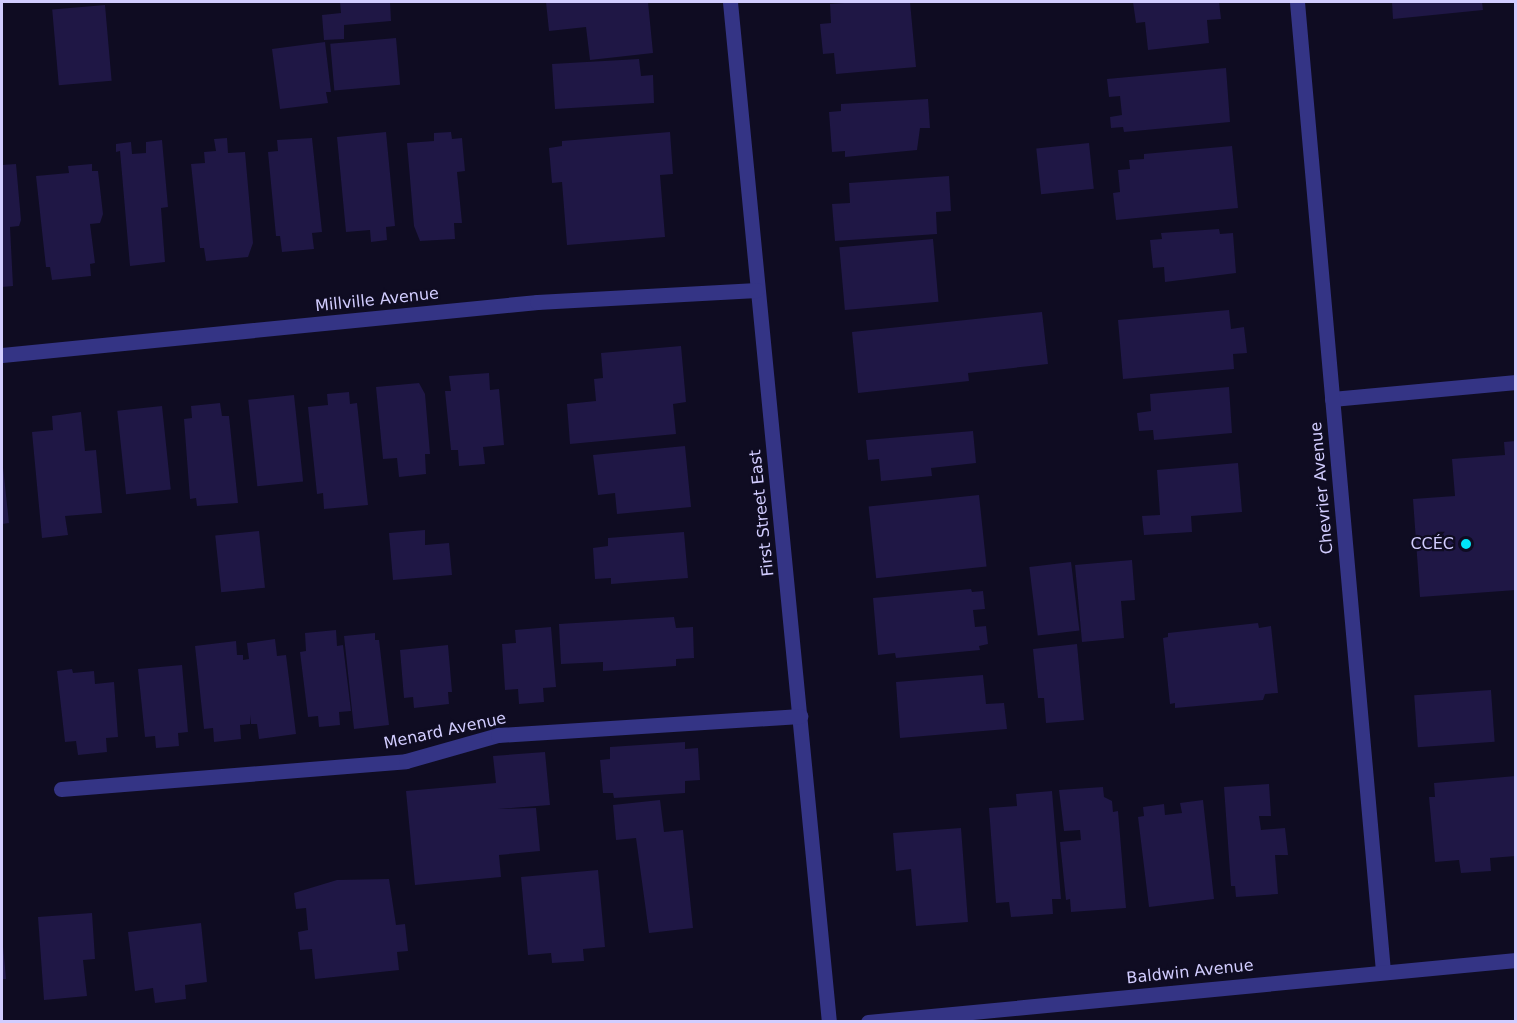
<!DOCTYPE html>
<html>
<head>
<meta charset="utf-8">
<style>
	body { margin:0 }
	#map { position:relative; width:1517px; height:1023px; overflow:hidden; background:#0f0c22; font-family:"DejaVu Sans",sans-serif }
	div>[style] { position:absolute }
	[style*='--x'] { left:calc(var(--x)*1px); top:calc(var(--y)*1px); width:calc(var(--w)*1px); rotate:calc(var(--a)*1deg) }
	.building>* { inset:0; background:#1f1745; transform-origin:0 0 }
	.service>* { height:15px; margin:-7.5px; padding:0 7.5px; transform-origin:7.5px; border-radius:7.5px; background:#343485 }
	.minor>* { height:15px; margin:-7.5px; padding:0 7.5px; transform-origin:7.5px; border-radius:7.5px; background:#343485 }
	.dots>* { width:16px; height:16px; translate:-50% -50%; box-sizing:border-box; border:3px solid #0f0c22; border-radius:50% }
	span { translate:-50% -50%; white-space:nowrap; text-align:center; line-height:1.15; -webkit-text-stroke:4.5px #0f0c22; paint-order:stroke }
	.street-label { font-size:16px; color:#d2cdff }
	.poi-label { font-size:16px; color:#d2cdff }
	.right { translate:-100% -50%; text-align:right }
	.frame { position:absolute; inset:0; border:3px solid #d2cdff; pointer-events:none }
</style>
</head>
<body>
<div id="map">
	<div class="building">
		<div style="clip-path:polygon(340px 2px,390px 2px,391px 21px,344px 25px,344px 39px,324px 40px,322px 15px,341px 13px)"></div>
		<div style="clip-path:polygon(546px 2px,648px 2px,653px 53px,590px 60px,586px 27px,549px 31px)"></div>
		<div style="clip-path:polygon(858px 2px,910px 2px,916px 67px,836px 74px,834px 53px,823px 54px,820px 24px,831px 23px,830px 4px)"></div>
		<div style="clip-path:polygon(1133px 2px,1219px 2px,1221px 19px,1207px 20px,1209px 43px,1148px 50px,1145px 22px,1136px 23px)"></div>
		<div style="clip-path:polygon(1392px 2px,1482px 2px,1483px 10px,1393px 19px)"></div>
		<div style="left:105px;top:5px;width:76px;height:53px;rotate:85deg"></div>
		<div style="left:396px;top:38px;width:47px;height:66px;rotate:85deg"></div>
		<div style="clip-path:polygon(325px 42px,331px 92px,326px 92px,328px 103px,280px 109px,272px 49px)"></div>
		<div style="clip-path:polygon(639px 59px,641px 76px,653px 75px,654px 103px,555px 109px,552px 64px)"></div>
		<div style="clip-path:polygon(1226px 68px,1230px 122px,1124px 132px,1123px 127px,1111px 128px,1110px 117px,1122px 115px,1120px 96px,1109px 97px,1107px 79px)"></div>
		<div style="clip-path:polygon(928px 99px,930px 128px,920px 128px,917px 150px,845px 157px,845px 151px,832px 152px,829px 112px,841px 111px,841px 104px)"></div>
		<div style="clip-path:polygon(386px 132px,395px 226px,386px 227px,387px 240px,371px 242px,370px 230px,346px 232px,337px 137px)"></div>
		<div style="clip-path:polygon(451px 132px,452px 139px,462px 138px,465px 171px,457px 172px,462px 223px,454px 223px,455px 239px,420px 241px,414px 226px,407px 143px,434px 141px,434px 133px)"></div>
		<div style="clip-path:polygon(670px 132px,673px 174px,660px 175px,665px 237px,567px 245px,562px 182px,552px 183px,549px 148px,562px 146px,562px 141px)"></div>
		<div style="clip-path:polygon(227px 138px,228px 153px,245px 152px,253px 243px,248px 257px,206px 261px,204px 248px,200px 248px,191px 164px,205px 163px,204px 152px,216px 151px,214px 139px)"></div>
		<div style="clip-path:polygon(312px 138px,322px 232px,312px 233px,314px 249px,282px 252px,280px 236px,276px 236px,268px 152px,278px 151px,277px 140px)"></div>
		<div style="clip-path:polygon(162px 140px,168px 207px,161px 208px,165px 262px,130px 266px,120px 151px,116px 152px,116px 144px,131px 142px,132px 154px,146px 153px,146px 142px)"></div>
		<div style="left:1089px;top:143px;width:46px;height:53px;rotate:84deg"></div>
		<div style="clip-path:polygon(1232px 146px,1238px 208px,1116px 220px,1113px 193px,1120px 192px,1118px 170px,1130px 169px,1129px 160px,1144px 159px,1144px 154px)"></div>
		<div style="clip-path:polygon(16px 164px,21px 220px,19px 226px,10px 227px,13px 286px,2px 287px,2px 165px)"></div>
		<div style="clip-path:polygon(92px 164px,92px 171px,98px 171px,103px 214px,100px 223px,90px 224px,95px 263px,90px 264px,91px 276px,52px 280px,50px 267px,46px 267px,36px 176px,69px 173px,68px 166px)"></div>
		<div style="clip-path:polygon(949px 176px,951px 211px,936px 212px,937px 234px,835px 241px,832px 204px,850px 203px,849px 183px)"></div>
		<div style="clip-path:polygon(1219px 229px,1220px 234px,1233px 233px,1236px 273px,1165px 282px,1164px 267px,1153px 268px,1150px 240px,1162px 239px,1161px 233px)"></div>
		<div style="left:933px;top:239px;width:63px;height:94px;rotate:85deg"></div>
		<div style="clip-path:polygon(1229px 310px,1231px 329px,1244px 327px,1247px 353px,1233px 354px,1234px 369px,1123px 379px,1118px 320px)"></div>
		<div style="clip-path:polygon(1042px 312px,1048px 364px,968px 373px,969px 381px,858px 393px,852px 332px)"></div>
		<div style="clip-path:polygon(681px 346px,686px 402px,673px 404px,676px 434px,570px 444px,567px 404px,596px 401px,594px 379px,603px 378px,601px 353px)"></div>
		<div style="clip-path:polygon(489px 373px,490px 390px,499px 389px,504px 445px,483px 447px,485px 464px,459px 466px,458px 450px,451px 450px,445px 391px,451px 391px,449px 376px)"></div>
		<div style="clip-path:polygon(419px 383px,425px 394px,430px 454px,425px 454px,426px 474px,399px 477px,397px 458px,383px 459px,376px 387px)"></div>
		<div style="clip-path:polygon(1229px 387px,1232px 433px,1154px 440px,1153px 430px,1139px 431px,1137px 413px,1151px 411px,1150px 394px)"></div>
		<div style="clip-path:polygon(349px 392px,350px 404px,357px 403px,368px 505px,324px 509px,323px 493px,317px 494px,308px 407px,328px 405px,327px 394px)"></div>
		<div style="left:294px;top:395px;width:87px;height:46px;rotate:84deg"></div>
		<div style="clip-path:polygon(220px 403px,222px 416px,229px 416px,238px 503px,197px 506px,196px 498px,190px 499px,184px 419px,192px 418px,191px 406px)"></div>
		<div style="left:162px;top:406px;width:84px;height:45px;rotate:84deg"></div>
		<div style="clip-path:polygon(81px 412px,85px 451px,96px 450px,102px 513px,65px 516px,68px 535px,42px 538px,32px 432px,53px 430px,52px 416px)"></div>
		<div style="clip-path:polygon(973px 431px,976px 463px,931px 468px,932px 476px,881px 481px,879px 459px,868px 460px,866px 440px)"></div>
		<div style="clip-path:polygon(1516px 441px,1516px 590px,1420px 597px,1413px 499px,1455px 496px,1452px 459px,1505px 455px,1504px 442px)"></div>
		<div style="clip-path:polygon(685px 446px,691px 507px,617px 514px,615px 493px,598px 495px,593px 455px)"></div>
		<div style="clip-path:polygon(2px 458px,9px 523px,2px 524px)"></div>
		<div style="clip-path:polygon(1238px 463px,1242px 512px,1191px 516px,1192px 532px,1144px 535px,1142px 516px,1160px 515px,1157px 470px)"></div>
		<div style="left:979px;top:495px;width:72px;height:111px;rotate:84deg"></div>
		<div style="clip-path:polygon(425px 530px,425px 545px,449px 543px,452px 575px,393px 580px,389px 533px)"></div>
		<div style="left:259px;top:531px;width:57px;height:44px;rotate:84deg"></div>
		<div style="clip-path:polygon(684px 532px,688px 578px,611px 584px,611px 578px,595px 579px,593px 548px,608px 546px,608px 538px)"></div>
		<div style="clip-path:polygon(1132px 560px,1135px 600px,1121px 601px,1124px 638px,1082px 642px,1075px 565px)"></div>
		<div style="left:1071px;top:562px;width:69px;height:42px;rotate:83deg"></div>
		<div style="clip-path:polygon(971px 589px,972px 592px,983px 591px,985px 609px,973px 610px,975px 627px,986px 626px,988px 644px,979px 646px,980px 650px,896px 658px,895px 653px,878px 655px,873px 598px)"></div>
		<div style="clip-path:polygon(674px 617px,676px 628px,693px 627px,694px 658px,676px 659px,676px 666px,603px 671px,603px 662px,561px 664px,559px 624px)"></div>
		<div style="clip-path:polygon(1258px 623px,1259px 628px,1271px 626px,1278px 693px,1265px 694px,1263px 700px,1175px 708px,1175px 703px,1170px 704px,1163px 638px,1168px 637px,1168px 633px)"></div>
		<div style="clip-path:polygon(551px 627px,556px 687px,543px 688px,544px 702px,519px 704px,518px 689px,505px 690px,502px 644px,516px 643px,515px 630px)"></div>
		<div style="clip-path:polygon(336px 630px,337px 646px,343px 645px,351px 711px,339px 712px,340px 725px,319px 727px,318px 716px,308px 717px,300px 652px,306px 651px,305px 633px)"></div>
		<div style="clip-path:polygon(375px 633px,375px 640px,379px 640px,389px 725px,354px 729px,344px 636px)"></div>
		<div style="clip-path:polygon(275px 639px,277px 656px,286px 655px,296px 734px,259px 739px,257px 724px,251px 724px,250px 715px,250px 724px,240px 725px,241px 739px,214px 742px,213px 728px,204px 729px,195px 646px,236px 641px,237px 655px,243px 655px,243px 660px,249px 659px,247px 643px)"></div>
		<div style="clip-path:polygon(1077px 644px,1084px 720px,1046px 723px,1044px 698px,1038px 698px,1033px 649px)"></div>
		<div style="clip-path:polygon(448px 645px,452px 692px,448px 692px,449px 704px,414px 708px,413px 697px,404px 698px,400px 650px)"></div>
		<div style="clip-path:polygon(182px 665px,188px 732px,178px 733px,179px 746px,156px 748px,155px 736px,145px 737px,138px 669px)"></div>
		<div style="clip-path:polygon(72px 669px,73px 673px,94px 671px,95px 684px,114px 682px,118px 737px,106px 738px,107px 752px,78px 755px,76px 741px,65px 742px,57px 671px)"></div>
		<div style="clip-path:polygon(983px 675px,986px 704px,1004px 703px,1007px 729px,900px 738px,896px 682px)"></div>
		<div style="left:1491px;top:690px;width:52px;height:77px;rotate:86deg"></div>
		<div style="clip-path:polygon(685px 742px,685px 749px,698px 748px,700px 780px,685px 781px,685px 793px,614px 798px,613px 793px,603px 793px,600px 760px,610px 759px,610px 747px)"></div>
		<div style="clip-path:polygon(545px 752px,550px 805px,498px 809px,536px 808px,540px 851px,499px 855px,501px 877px,415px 885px,406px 791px,496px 783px,493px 756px)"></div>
		<div style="clip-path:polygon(1516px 776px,1516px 856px,1490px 858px,1491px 871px,1461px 873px,1459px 860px,1435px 862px,1429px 797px,1435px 797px,1434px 783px)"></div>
		<div style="clip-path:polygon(1269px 784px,1271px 816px,1259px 816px,1261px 830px,1285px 828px,1288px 855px,1275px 855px,1278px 894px,1236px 897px,1235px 886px,1231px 886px,1224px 787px)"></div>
		<div style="clip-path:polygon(1103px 787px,1104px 797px,1112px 801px,1113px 812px,1118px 811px,1126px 908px,1071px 912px,1070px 899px,1066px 900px,1060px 842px,1081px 840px,1080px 830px,1064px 831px,1059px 790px)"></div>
		<div style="clip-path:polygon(1052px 791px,1061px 899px,1052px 899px,1053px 914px,1011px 917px,1009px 902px,996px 903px,989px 808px,1017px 806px,1016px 794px)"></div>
		<div style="clip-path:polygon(660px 800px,664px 832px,683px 830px,693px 928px,649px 933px,636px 838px,616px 840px,613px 805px)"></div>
		<div style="clip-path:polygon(1203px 800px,1214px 899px,1149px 907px,1138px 817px,1144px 816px,1143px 807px,1164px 804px,1165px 815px,1182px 813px,1180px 803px)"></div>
		<div style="clip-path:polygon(961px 828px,968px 922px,916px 926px,911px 869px,896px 871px,893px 833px)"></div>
		<div style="clip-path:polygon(598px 870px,605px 947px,583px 949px,584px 961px,552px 963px,551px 953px,528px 955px,521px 877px)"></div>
		<div style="clip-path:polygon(389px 879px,396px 925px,405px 924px,408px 951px,397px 952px,399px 970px,315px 979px,312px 949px,300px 950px,298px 932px,308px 930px,306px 908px,296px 909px,294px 893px,337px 880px)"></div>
		<div style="clip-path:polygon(92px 913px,95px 959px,83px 960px,87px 996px,44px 1000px,38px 917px)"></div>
		<div style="clip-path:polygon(201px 923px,207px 982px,185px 985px,186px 999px,155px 1003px,153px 988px,135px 991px,128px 932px)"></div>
		<div style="clip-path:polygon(2px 935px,6px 979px,2px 979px)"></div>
	</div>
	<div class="service">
		<div style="--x:1332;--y:399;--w:185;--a:-5.3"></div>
	</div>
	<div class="minor">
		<div style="--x:730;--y:2;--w:1025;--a:84.46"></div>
		<div style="--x:1297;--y:2;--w:973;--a:84.93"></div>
		<div style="--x:2;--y:355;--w:538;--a:-5.66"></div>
		<div style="--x:537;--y:302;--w:220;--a:-3.1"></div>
		<div style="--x:61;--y:789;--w:346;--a:-4.6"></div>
		<div style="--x:406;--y:761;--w:96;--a:-15.8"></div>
		<div style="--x:498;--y:735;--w:303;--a:-3.6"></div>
		<div style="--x:868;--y:1022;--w:651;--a:-5.47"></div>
	</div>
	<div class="dots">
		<div style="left:1466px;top:544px;background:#00e6f8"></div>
	</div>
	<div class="street-label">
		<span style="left:377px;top:300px;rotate:-6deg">Millville Avenue</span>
		<span style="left:1322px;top:488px;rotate:-95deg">Chevrier Avenue</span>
		<span style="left:762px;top:513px;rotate:-96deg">First Street East</span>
		<span style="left:445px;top:731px;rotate:-12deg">Menard Avenue</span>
		<span style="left:1190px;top:972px;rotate:-6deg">Baldwin Avenue</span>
	</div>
	<div class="poi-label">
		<span class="right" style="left:1454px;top:544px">CCÉC</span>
	</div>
	<div class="frame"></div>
</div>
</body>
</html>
